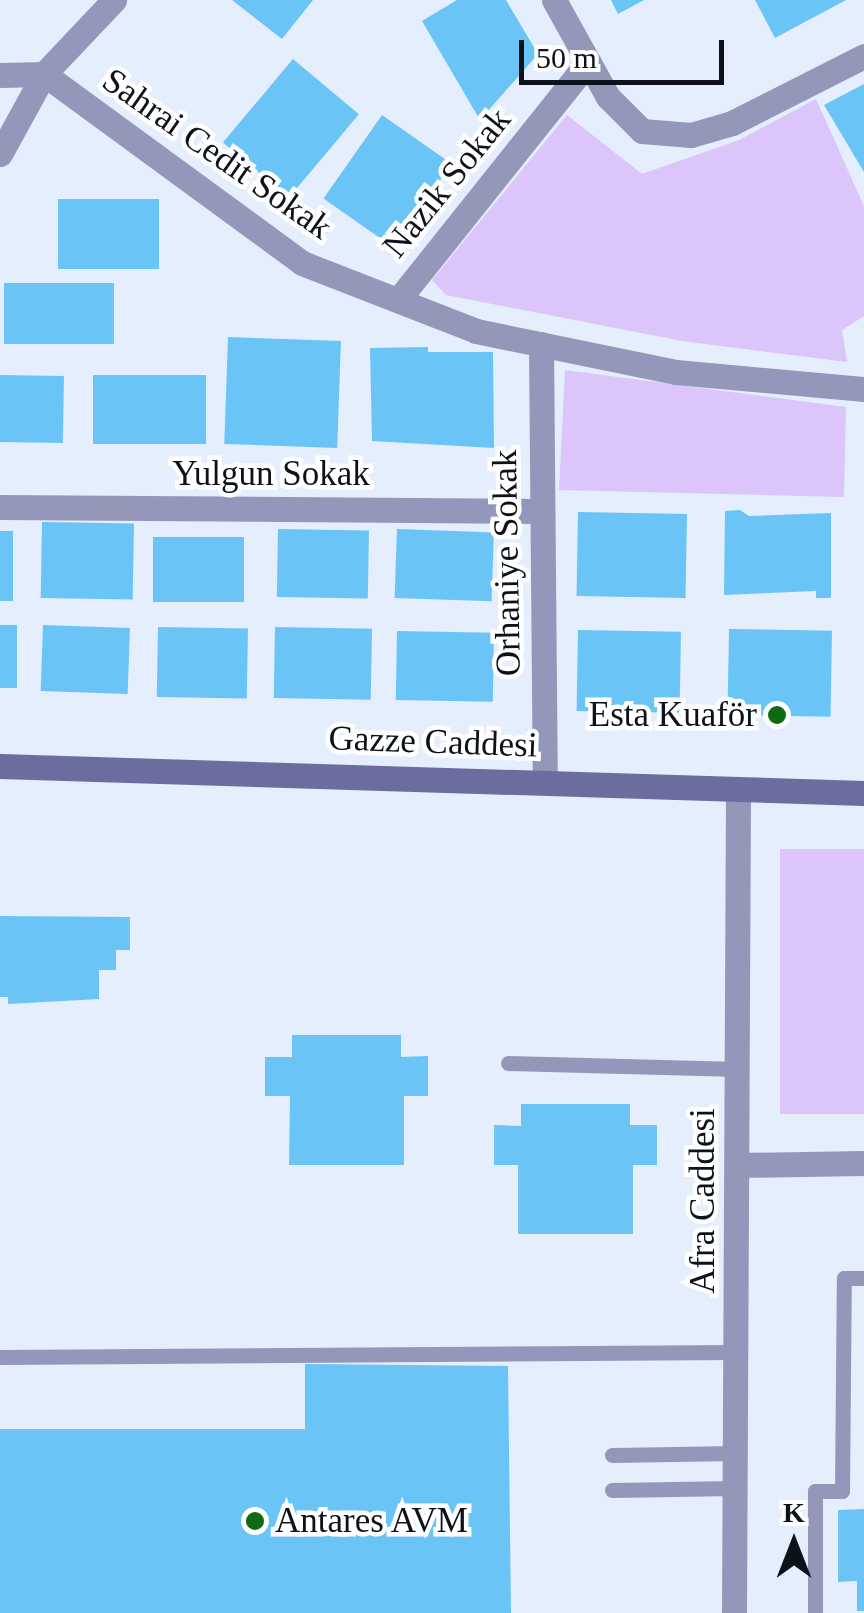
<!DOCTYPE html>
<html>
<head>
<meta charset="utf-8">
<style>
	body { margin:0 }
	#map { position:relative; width:864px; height:1613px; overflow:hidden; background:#e4eefc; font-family:"Times New Roman",serif }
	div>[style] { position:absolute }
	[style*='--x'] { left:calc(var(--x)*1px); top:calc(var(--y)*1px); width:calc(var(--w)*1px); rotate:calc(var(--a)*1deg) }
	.green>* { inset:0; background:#dbc5fa; transform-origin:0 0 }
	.building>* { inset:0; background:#6bc4f6; transform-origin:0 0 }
	.service>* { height:15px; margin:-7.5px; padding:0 7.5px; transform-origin:7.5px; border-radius:7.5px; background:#9497b9 }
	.minor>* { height:25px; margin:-12.5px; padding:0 12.5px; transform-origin:12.5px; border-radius:12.5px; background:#9497b9 }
	.tertiary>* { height:25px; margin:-12.5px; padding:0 12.5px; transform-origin:12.5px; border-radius:12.5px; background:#9497b9 }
	.secondary>* { height:25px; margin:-12.5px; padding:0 12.5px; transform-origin:12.5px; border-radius:12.5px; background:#6a6d9e }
	.dots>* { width:28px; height:28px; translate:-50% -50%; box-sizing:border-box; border:5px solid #fff; border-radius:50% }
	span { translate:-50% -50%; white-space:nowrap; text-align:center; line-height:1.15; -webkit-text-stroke:9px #fff; paint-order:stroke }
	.street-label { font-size:35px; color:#0d121a }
	.poi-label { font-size:35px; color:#0d121a }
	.right { translate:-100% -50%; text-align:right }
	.left { translate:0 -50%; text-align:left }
	.north { position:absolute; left:744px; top:1493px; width:100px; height:100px; -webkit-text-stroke:8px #fff; paint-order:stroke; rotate:0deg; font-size:28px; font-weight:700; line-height:40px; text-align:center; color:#0d121a }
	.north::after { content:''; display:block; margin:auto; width:35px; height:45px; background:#0d121a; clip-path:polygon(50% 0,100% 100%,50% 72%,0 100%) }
	.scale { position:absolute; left:519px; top:40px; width:205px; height:45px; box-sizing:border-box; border:5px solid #0d121a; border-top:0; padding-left:12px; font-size:30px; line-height:35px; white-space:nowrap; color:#0d121a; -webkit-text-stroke:8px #fff; paint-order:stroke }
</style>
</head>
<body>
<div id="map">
	<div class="green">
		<div style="clip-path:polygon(816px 99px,864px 206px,864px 316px,842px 330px,847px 362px,682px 341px,446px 295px,432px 280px,567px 115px,642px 174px,739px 140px)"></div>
		<div style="clip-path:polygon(565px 370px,846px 407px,844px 497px,559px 490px)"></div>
		<div style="left:780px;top:849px;width:84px;height:265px"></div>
	</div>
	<div class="building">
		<div style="clip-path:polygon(232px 0,313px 0,282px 39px)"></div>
		<div style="clip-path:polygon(457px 0,506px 0,538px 54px,480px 120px,422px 21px)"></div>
		<div style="clip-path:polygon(611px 0,644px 0,618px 14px)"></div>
		<div style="clip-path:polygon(755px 0,846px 0,775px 38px)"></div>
		<div style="left:293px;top:59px;width:86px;height:109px;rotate:40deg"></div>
		<div style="clip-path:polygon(864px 84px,864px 172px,824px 105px)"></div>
		<div style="left:382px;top:115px;width:85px;height:102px;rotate:35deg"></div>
		<div style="left:58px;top:199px;width:101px;height:70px"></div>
		<div style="left:4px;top:283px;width:110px;height:61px"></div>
		<div style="left:228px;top:337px;width:113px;height:107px;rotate:2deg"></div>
		<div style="clip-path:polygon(428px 347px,428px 352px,493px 352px,494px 448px,372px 441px,370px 348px)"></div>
		<div style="left:0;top:375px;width:64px;height:67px;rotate:1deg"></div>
		<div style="left:206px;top:375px;width:69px;height:113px;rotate:90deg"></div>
		<div style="clip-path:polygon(740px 510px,749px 516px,831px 513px,831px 598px,816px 598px,816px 591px,724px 595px,725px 511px)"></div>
		<div style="left:578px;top:512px;width:109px;height:84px;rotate:1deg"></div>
		<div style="left:42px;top:522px;width:92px;height:76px;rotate:1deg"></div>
		<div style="left:278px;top:529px;width:91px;height:68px;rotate:1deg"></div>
		<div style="left:397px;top:529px;width:97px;height:69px;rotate:2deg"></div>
		<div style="left:0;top:531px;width:13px;height:70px"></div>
		<div style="left:153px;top:537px;width:91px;height:65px"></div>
		<div style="left:0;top:625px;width:17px;height:63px"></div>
		<div style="left:43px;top:625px;width:87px;height:66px;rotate:2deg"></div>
		<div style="left:158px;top:627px;width:90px;height:70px;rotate:1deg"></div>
		<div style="left:275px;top:627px;width:97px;height:71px;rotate:1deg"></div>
		<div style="left:729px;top:629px;width:103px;height:86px;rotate:1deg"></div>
		<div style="left:578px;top:630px;width:103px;height:81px;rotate:1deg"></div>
		<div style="left:397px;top:631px;width:97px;height:69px;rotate:1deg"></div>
		<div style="clip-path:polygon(0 916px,130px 917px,130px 950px,116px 950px,116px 970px,99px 970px,99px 999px,8px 1004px,8px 997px,0 997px)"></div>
		<div style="clip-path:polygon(292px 1035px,401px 1035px,401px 1057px,428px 1056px,428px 1096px,404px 1096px,404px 1165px,289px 1165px,290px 1096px,265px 1096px,265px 1057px,292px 1057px)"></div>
		<div style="clip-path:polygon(521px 1104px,630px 1104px,630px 1125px,657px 1125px,657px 1165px,633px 1165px,633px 1234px,518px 1234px,518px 1165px,494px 1165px,494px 1125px,521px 1126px)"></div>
		<div style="clip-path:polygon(305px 1364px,508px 1366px,511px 1613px,0 1613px,0 1429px,305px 1429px)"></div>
		<div style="clip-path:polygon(864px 1509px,864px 1611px,857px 1611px,857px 1581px,838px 1582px,838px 1510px)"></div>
	</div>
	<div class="service">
		<div style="--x:508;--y:1063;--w:231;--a:1.5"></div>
		<div style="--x:0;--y:1357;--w:738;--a:-0.39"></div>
		<div style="--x:612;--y:1455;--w:124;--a:-0.9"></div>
		<div style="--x:612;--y:1490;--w:124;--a:-0.9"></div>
		<div style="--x:815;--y:1613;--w:122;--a:-90"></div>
		<div style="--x:815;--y:1491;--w:27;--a:0"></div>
		<div style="--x:842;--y:1491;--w:213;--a:-89.5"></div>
		<div style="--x:844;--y:1278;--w:20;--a:0"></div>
	</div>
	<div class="minor">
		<div style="--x:554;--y:0;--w:111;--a:60.9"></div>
		<div style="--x:608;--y:97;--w:48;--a:45"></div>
		<div style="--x:642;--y:131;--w:49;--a:4.7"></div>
		<div style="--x:691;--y:135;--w:43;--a:-16.3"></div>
		<div style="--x:732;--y:123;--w:148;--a:-26.9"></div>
		<div style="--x:0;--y:75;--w:44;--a:-1.3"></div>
		<div style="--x:44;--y:74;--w:320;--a:36.2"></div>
		<div style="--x:302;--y:263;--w:187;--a:21.3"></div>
		<div style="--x:476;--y:331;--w:204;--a:11.6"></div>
		<div style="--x:676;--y:372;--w:189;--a:5.2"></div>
		<div style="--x:0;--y:154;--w:91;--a:-61.2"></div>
		<div style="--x:44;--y:74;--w:102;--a:-46.6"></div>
		<div style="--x:398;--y:300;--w:305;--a:-51.4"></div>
		<div style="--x:541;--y:344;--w:436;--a:89.5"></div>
		<div style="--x:0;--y:507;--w:541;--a:0.42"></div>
	</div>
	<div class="tertiary">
		<div style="--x:739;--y:1165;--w:125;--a:-0.9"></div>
		<div style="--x:734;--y:1613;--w:824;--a:-89.72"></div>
	</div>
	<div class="secondary">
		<div style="--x:0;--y:766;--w:864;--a:1.79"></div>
	</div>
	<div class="dots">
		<div style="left:777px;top:715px;background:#106a13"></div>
		<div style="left:255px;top:1521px;background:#106a13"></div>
	</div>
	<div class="street-label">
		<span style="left:217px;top:154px;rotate:35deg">Sahrai Cedit Sokak</span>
		<span style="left:447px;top:183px;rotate:-51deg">Nazik Sokak</span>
		<span style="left:271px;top:474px">Yulgun Sokak</span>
		<span style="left:507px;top:563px;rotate:-91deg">Orhaniye Sokak</span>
		<span style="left:433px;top:742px;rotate:2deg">Gazze Caddesi</span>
		<span style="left:703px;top:1201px;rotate:-90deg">Afra Caddesi</span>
	</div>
	<div class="poi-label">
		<span class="right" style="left:757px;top:715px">Esta Kuaför</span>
		<span class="left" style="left:275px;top:1521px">Antares AVM</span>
	</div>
	<div class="north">K</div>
	<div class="scale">50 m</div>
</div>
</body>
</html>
